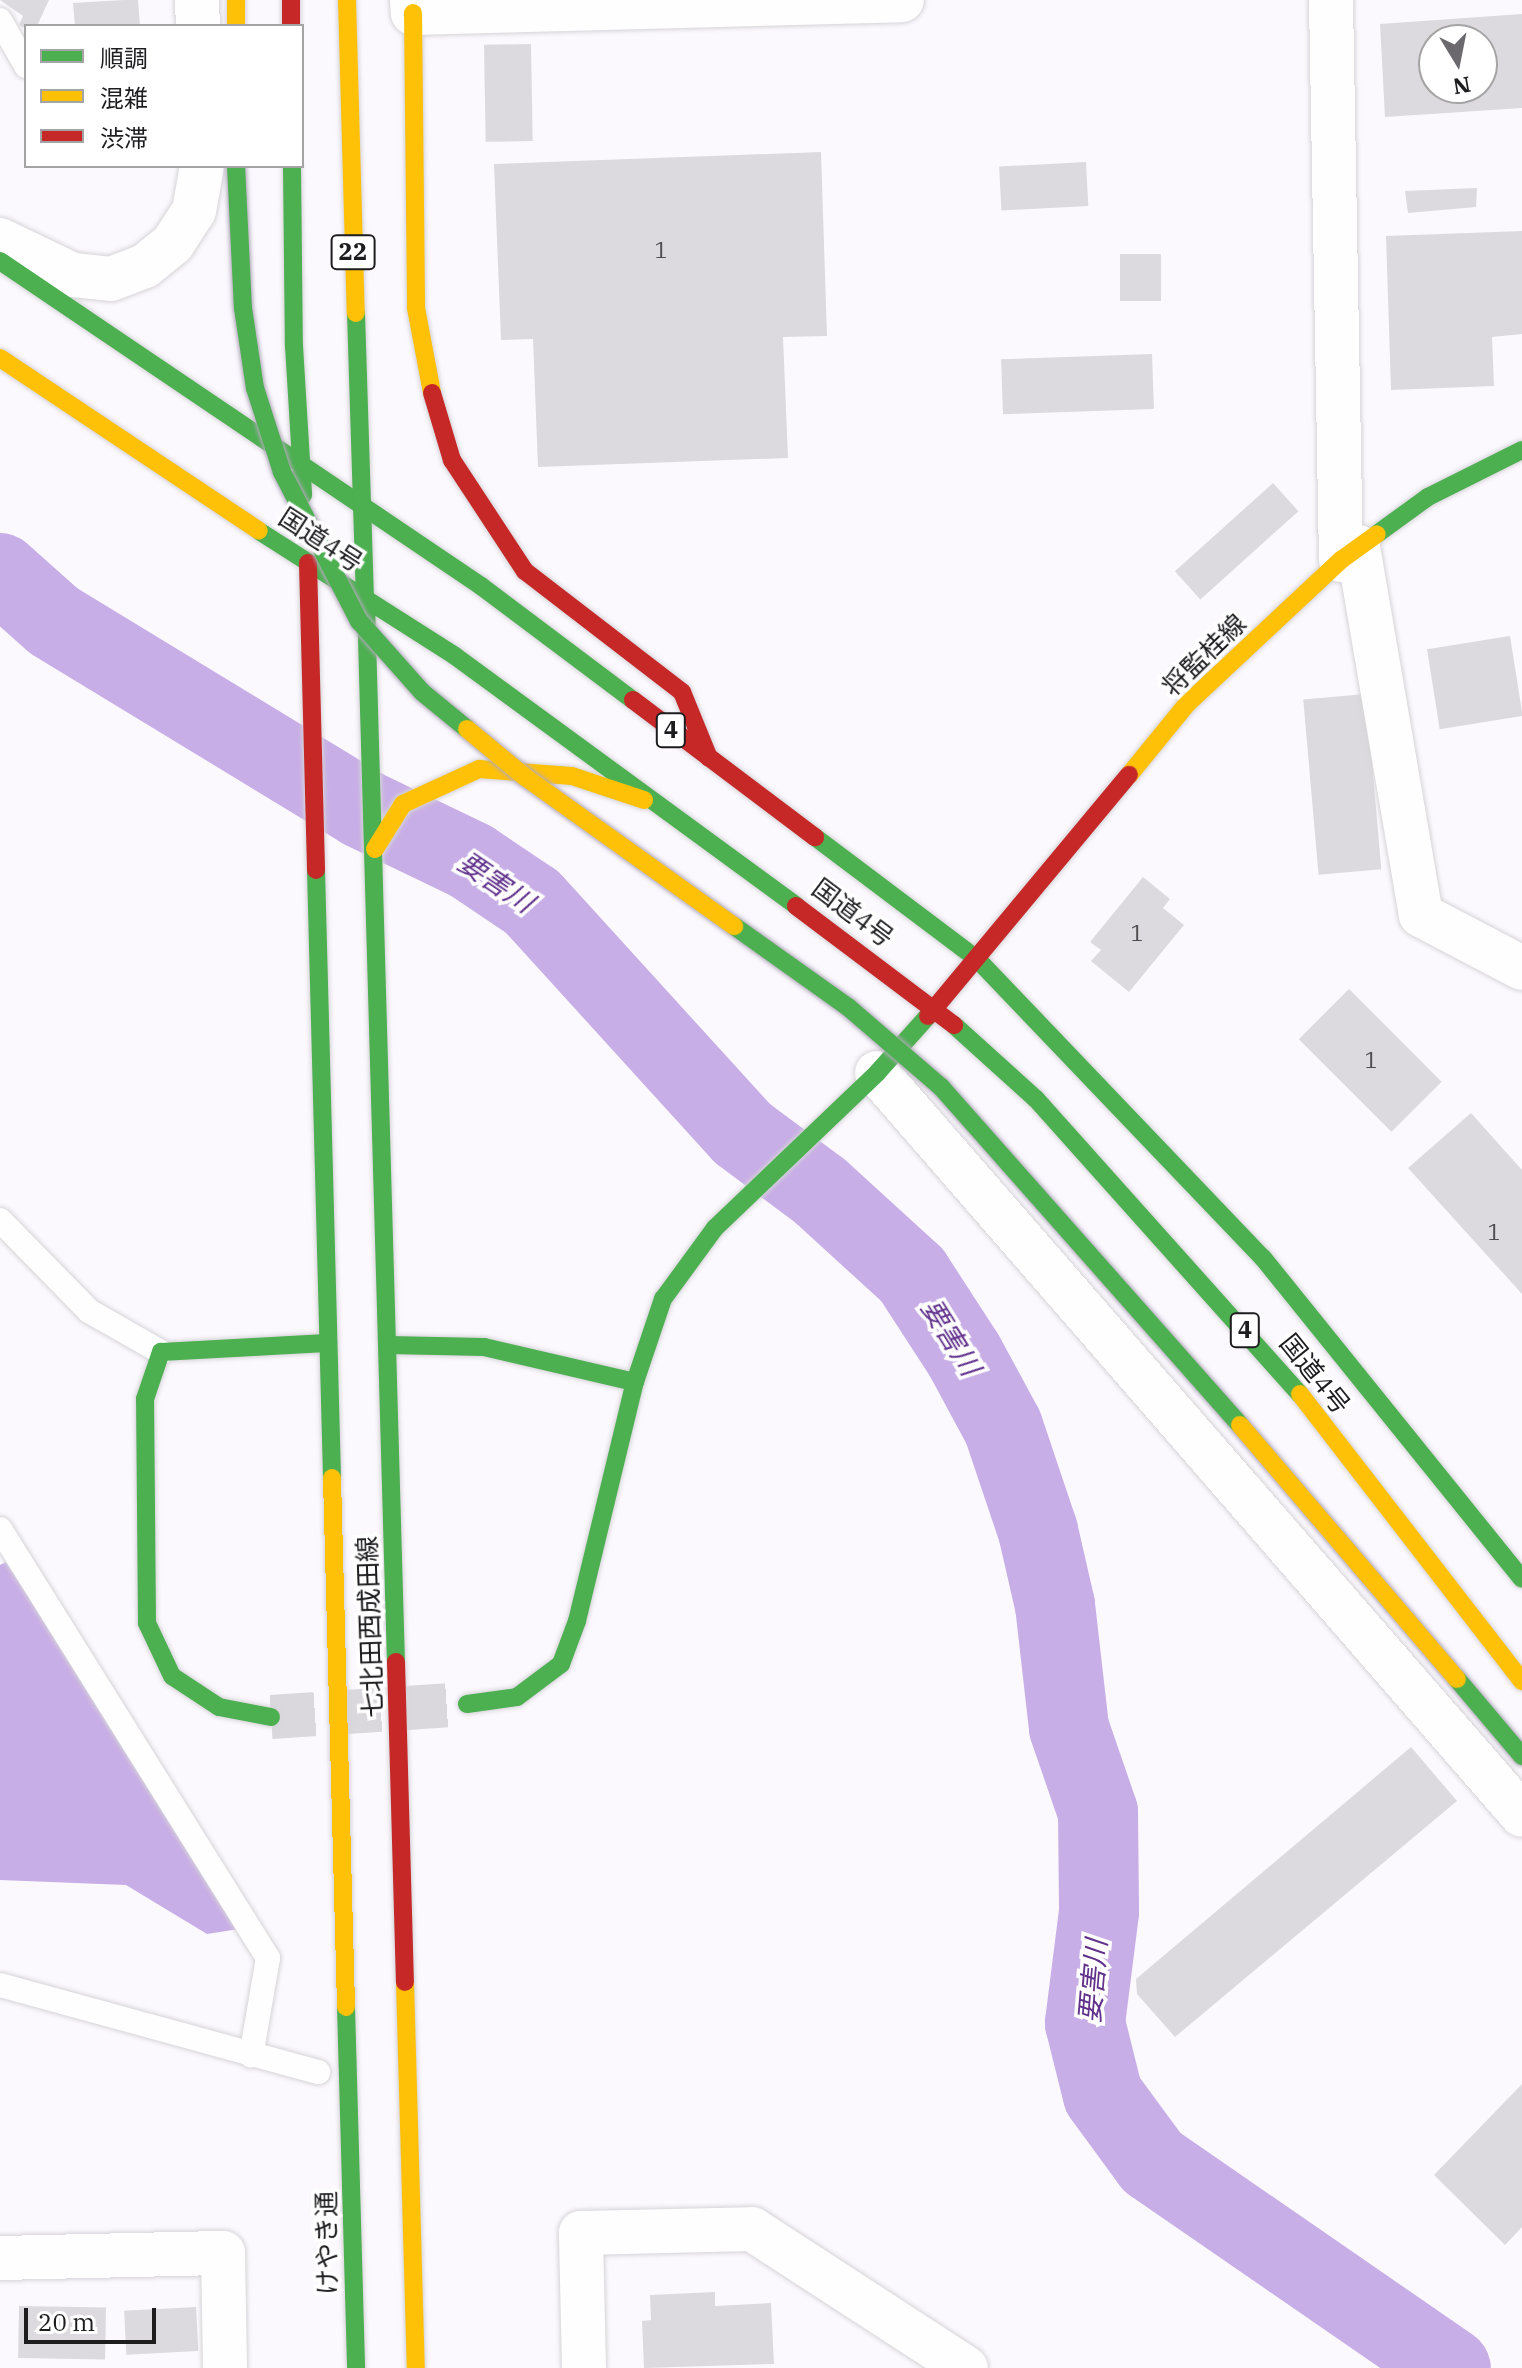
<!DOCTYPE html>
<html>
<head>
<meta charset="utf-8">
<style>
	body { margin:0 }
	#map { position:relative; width:1522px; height:2368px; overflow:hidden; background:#fbf9fe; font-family:"IBM Plex Serif","Noto Sans JP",serif }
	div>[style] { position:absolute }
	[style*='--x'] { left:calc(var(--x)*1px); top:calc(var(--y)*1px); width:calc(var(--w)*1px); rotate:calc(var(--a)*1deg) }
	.water>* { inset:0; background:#c8aee6 }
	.river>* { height:80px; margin:-40px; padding:0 40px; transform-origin:40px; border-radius:40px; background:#c8aee6 }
	.building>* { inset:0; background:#dcdade; transform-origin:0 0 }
	.secondary-tunnel>* { height:44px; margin-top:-22px; transform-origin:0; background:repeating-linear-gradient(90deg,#dad8dd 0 44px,transparent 0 66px) }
	.roads { filter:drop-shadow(0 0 2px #d6d4d8) drop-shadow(0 0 2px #d6d4d8) }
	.lane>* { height:24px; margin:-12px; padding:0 12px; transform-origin:12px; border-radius:12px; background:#fefeff }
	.street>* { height:44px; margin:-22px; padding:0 22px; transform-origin:22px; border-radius:22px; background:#fefeff }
	.fast>* { height:18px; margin:-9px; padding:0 9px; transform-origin:9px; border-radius:9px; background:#4caf50 }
	.slow>* { height:18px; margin:-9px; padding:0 9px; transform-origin:9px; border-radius:9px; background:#ffc107 }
	.jam>* { height:18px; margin:-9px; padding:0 9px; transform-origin:9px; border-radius:9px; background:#c62828 }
	.bridges { filter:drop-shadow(0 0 2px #b2aaba) drop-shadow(0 0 2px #b2aaba) }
	.fast-bridge>* { height:18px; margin:-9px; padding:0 9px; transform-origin:9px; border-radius:9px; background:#4caf50 }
	.slow-bridge>* { height:18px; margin:-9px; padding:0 9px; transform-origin:9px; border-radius:9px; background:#ffc107 }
	span { translate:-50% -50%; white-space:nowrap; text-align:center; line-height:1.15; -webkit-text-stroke:7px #fff; paint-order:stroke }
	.number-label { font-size:22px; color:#4d4c4f }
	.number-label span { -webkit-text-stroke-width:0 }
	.shield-label span { padding:2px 6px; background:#fff; border:2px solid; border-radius:6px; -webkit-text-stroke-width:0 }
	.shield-label { font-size:24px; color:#1d1c1f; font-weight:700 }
	.street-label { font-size:26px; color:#1d1c1f }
	.water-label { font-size:28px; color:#60308b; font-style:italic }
	.legend { position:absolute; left:24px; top:24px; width:280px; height:144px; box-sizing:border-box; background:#fff; border:2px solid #a5a4a5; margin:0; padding:10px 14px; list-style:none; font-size:24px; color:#1d1c1f }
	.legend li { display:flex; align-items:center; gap:16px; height:40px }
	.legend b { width:40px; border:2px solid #a5a4a5 }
	.north { position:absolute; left:1418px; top:24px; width:80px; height:80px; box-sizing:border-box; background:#fff; border:2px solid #a5a4a5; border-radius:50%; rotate:170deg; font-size:22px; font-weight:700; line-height:32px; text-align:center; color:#1d1c1f }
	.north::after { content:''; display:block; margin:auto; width:28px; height:36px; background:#6b696d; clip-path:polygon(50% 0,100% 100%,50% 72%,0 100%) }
	.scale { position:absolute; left:24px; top:2308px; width:132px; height:36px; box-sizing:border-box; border:4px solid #1d1c1f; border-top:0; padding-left:10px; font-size:24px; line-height:28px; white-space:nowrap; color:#1d1c1f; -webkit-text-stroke:6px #fff; paint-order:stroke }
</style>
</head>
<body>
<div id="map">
	<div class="water">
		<div style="clip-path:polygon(6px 1562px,245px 1928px,207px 1934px,126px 1885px,0 1880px,0 1565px)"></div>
	</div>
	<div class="river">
		<div style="--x:0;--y:573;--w:72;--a:41.6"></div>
		<div style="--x:54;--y:621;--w:362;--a:31.3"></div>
		<div style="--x:363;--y:809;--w:120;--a:25.7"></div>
		<div style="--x:471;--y:861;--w:73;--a:33.9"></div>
		<div style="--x:532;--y:902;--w:312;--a:47.7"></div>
		<div style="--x:742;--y:1133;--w:97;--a:36.6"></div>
		<div style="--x:820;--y:1191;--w:125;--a:42.4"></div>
		<div style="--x:912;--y:1275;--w:95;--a:57"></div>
		<div style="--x:964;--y:1355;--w:82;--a:61.6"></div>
		<div style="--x:1003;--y:1427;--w:110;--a:71.4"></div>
		<div style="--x:1038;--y:1531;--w:76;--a:77.1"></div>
		<div style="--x:1055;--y:1605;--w:124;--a:83.5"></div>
		<div style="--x:1069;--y:1728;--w:89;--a:71"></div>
		<div style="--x:1098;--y:1812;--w:100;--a:89.4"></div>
		<div style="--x:1099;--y:1912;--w:112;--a:97.2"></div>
		<div style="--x:1085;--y:2023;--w:74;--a:76"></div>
		<div style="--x:1103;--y:2095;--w:83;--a:53.8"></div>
		<div style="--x:1152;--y:2162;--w:363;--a:34.6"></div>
	</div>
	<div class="building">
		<div style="clip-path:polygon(0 0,49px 0,37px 26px,26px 29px,19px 25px,23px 16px)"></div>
		<div style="clip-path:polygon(124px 0,138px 0,140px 26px,75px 26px,73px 3px)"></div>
		<div style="clip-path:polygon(evenodd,1522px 14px,1522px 108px,1385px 117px,1380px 24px,1522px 14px,1434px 40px,1482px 40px,1482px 88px,1434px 88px,1434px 40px)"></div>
		<div style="left:531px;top:44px;width:97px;height:47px;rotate:89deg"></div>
		<div style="clip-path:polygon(821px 152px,827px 336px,783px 337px,788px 458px,538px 467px,533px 339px,501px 340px,494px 164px)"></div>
		<div style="left:1086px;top:162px;width:44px;height:87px;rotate:87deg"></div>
		<div style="clip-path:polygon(1477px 188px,1476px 207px,1408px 213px,1405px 191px)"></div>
		<div style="clip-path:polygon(1522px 231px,1522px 334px,1492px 337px,1494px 386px,1391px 390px,1386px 236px)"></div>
		<div style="left:1120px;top:254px;width:41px;height:47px"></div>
		<div style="left:1152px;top:354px;width:55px;height:151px;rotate:88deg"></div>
		<div style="left:1273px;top:483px;width:38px;height:132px;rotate:48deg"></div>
		<div style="left:1510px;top:636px;width:81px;height:84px;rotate:81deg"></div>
		<div style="left:1366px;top:694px;width:176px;height:63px;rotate:85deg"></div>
		<div style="clip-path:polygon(1143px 877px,1170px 899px,1163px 908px,1184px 925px,1129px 992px,1091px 961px,1101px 950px,1090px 942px)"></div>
		<div style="left:1349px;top:989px;width:131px;height:71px;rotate:45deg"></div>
		<div style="clip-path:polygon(1471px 1113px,1522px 1170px,1522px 1294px,1408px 1168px)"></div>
		<div style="clip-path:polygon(1411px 1747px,1457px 1801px,1175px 2037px,1137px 1994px,1136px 1979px)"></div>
		<div style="clip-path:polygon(1522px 2084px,1522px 2227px,1505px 2245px,1434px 2175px)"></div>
		<div style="clip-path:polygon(715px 2292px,715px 2306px,771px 2303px,774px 2364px,644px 2368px,642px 2321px,651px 2320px,650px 2295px)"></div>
		<div style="left:19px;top:2306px;width:87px;height:52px;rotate:1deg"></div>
		<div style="left:196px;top:2307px;width:44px;height:72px;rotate:87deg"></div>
	</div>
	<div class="secondary-tunnel">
		<div style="--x:271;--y:1717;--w:196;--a:-3.8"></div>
	</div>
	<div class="roads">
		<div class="lane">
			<div style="--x:0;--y:20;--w:53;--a:60.5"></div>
			<div style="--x:0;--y:1220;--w:127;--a:45.6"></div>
			<div style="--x:89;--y:1311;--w:83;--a:29.7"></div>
			<div style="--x:0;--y:1529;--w:506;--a:58.01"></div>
			<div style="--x:268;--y:1958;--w:99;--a:99.8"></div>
			<div style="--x:0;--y:1985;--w:330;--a:15.3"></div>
		</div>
		<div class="street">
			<div style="--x:197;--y:0;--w:26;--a:88"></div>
			<div style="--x:412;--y:0;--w:13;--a:86"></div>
			<div style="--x:413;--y:13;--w:489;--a:-1.5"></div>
			<div style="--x:1331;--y:0;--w:560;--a:88.98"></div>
			<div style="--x:0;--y:240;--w:81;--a:25.6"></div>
			<div style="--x:73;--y:275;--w:38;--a:6"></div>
			<div style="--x:111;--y:279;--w:36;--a:-21"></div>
			<div style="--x:145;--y:266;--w:36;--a:-39"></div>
			<div style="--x:173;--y:243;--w:38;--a:-57"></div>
			<div style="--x:194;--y:211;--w:46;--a:-79.9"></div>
			<div style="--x:1358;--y:547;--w:373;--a:80.3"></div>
			<div style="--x:1421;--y:915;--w:114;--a:27.7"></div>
			<div style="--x:877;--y:1073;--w:983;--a:49"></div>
			<div style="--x:0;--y:2258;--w:223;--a:-1.3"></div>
			<div style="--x:223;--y:2253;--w:115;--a:89"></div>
			<div style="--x:584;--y:2368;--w:135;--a:-91.3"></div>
			<div style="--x:581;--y:2233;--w:171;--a:-1.3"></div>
			<div style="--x:752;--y:2229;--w:255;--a:33"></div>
		</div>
		<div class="fast">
			<div style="--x:292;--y:166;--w:180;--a:89.4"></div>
			<div style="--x:294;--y:346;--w:149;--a:86.5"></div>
			<div style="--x:0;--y:261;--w:581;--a:34.05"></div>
			<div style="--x:481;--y:586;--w:190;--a:36.9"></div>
			<div style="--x:356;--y:313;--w:286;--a:88.2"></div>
			<div style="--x:259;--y:531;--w:232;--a:32.5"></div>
			<div style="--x:455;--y:656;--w:423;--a:36.2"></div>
			<div style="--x:1377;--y:534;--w:63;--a:-36"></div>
			<div style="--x:1428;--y:497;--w:105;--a:-26.6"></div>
			<div style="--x:366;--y:603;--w:1059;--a:88.38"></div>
			<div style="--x:815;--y:837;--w:204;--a:37"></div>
			<div style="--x:978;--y:960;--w:412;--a:46.3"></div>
			<div style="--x:1263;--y:1258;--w:412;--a:51.1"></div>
			<div style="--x:316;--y:870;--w:608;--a:88.49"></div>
			<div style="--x:954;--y:1025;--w:110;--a:42.1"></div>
			<div style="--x:1036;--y:1099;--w:396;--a:48.2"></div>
			<div style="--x:388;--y:1345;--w:96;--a:1.2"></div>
			<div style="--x:484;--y:1347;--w:155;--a:13.1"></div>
			<div style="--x:467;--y:1704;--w:50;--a:-8"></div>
			<div style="--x:517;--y:1697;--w:55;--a:-36.9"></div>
			<div style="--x:561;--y:1664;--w:46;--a:-69.6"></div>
			<div style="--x:577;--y:1621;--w:246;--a:-76.4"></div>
			<div style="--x:635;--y:1382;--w:88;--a:-71.4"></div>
			<div style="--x:663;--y:1299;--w:88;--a:-53.8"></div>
			<div style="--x:715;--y:1228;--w:224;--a:-43.7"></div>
			<div style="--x:877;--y:1073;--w:76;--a:-48.2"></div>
			<div style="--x:271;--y:1717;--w:53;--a:-169.1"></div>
			<div style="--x:219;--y:1707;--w:56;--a:-146.6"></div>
			<div style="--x:172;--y:1676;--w:59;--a:-115.3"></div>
			<div style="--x:147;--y:1623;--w:224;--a:-90.5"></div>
			<div style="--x:145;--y:1399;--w:50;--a:-71.2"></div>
			<div style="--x:161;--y:1352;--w:166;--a:-3.1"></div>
			<div style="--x:346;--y:2007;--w:361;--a:88.4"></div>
		</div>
		<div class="slow">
			<div style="--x:236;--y:0;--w:26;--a:90"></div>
			<div style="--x:347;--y:0;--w:313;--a:88.4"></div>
			<div style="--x:413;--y:13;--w:295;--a:89.4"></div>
			<div style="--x:416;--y:308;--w:86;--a:79.3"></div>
			<div style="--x:0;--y:358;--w:311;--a:33.7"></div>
			<div style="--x:1129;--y:775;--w:92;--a:-50.8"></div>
			<div style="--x:1187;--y:704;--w:211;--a:-43.1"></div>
			<div style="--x:1341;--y:560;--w:44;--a:-35.8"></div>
			<div style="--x:375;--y:849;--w:53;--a:-58.1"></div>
			<div style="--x:403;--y:804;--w:84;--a:-24.7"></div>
			<div style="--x:479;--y:769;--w:93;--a:4.3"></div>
			<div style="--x:572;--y:776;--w:76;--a:18.4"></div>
			<div style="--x:1300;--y:1394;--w:363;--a:52.3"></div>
			<div style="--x:332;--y:1478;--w:529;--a:88.48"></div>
			<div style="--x:405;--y:1982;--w:386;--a:88.4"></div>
		</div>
		<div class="jam">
			<div style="--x:291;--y:0;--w:26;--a:90"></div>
			<div style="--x:432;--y:393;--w:70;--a:73.4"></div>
			<div style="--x:452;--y:460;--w:133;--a:56.7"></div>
			<div style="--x:525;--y:571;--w:198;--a:37.6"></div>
			<div style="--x:682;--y:692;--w:71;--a:67.8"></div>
			<div style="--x:308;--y:563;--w:307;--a:88.5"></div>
			<div style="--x:633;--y:700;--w:228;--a:37"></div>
			<div style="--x:796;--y:906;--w:198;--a:37"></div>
			<div style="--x:928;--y:1016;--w:314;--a:-50.2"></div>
			<div style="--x:396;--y:1662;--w:320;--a:88.4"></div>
		</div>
	</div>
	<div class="bridges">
		<div class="fast-bridge">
			<div style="--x:236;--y:166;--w:142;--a:87.2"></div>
			<div style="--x:243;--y:308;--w:81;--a:81.5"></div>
			<div style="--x:255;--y:388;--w:88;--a:72.2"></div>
			<div style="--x:282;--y:472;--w:168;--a:62.7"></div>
			<div style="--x:359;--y:621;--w:95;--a:48.4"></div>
			<div style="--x:422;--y:692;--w:58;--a:39.4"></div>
			<div style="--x:734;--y:926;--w:140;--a:35.4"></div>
			<div style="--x:848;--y:1007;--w:123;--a:40.7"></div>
			<div style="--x:941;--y:1087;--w:451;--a:48.5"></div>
			<div style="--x:1457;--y:1679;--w:101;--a:49.8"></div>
		</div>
		<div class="slow-bridge">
			<div style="--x:467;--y:729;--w:75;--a:39.6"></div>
			<div style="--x:525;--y:777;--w:257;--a:35.5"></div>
			<div style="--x:1240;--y:1425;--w:334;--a:49.5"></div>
		</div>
	</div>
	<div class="number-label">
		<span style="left:661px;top:250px">1</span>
		<span style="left:1137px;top:933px">1</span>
		<span style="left:1371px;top:1060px">1</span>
		<span style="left:1494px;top:1232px">1</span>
	</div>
	<div class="shield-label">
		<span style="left:353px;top:252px">22</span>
		<span style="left:671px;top:730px">4</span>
		<span style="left:1245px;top:1330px">4</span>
	</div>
	<div class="street-label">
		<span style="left:321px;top:540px;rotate:33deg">国道4号</span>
		<span style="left:1204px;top:655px;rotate:-44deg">将監桂線</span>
		<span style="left:853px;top:913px;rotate:37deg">国道4号</span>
		<span style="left:1315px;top:1374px;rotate:51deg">国道4号</span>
		<span style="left:370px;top:1627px;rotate:-92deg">七北田西成田線</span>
		<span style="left:327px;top:2243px;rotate:-91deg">けやき通</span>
	</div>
	<div class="water-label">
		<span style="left:496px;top:882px;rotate:34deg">要害川</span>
		<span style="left:951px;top:1337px;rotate:58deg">要害川</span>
		<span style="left:1093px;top:1981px;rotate:-85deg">要害川</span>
	</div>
	<ul class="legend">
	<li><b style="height:10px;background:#4caf50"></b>順調</li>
	<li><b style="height:10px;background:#ffc107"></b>混雑</li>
	<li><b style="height:10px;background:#c62828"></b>渋滞</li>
	</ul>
	<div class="north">N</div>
	<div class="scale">20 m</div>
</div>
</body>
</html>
